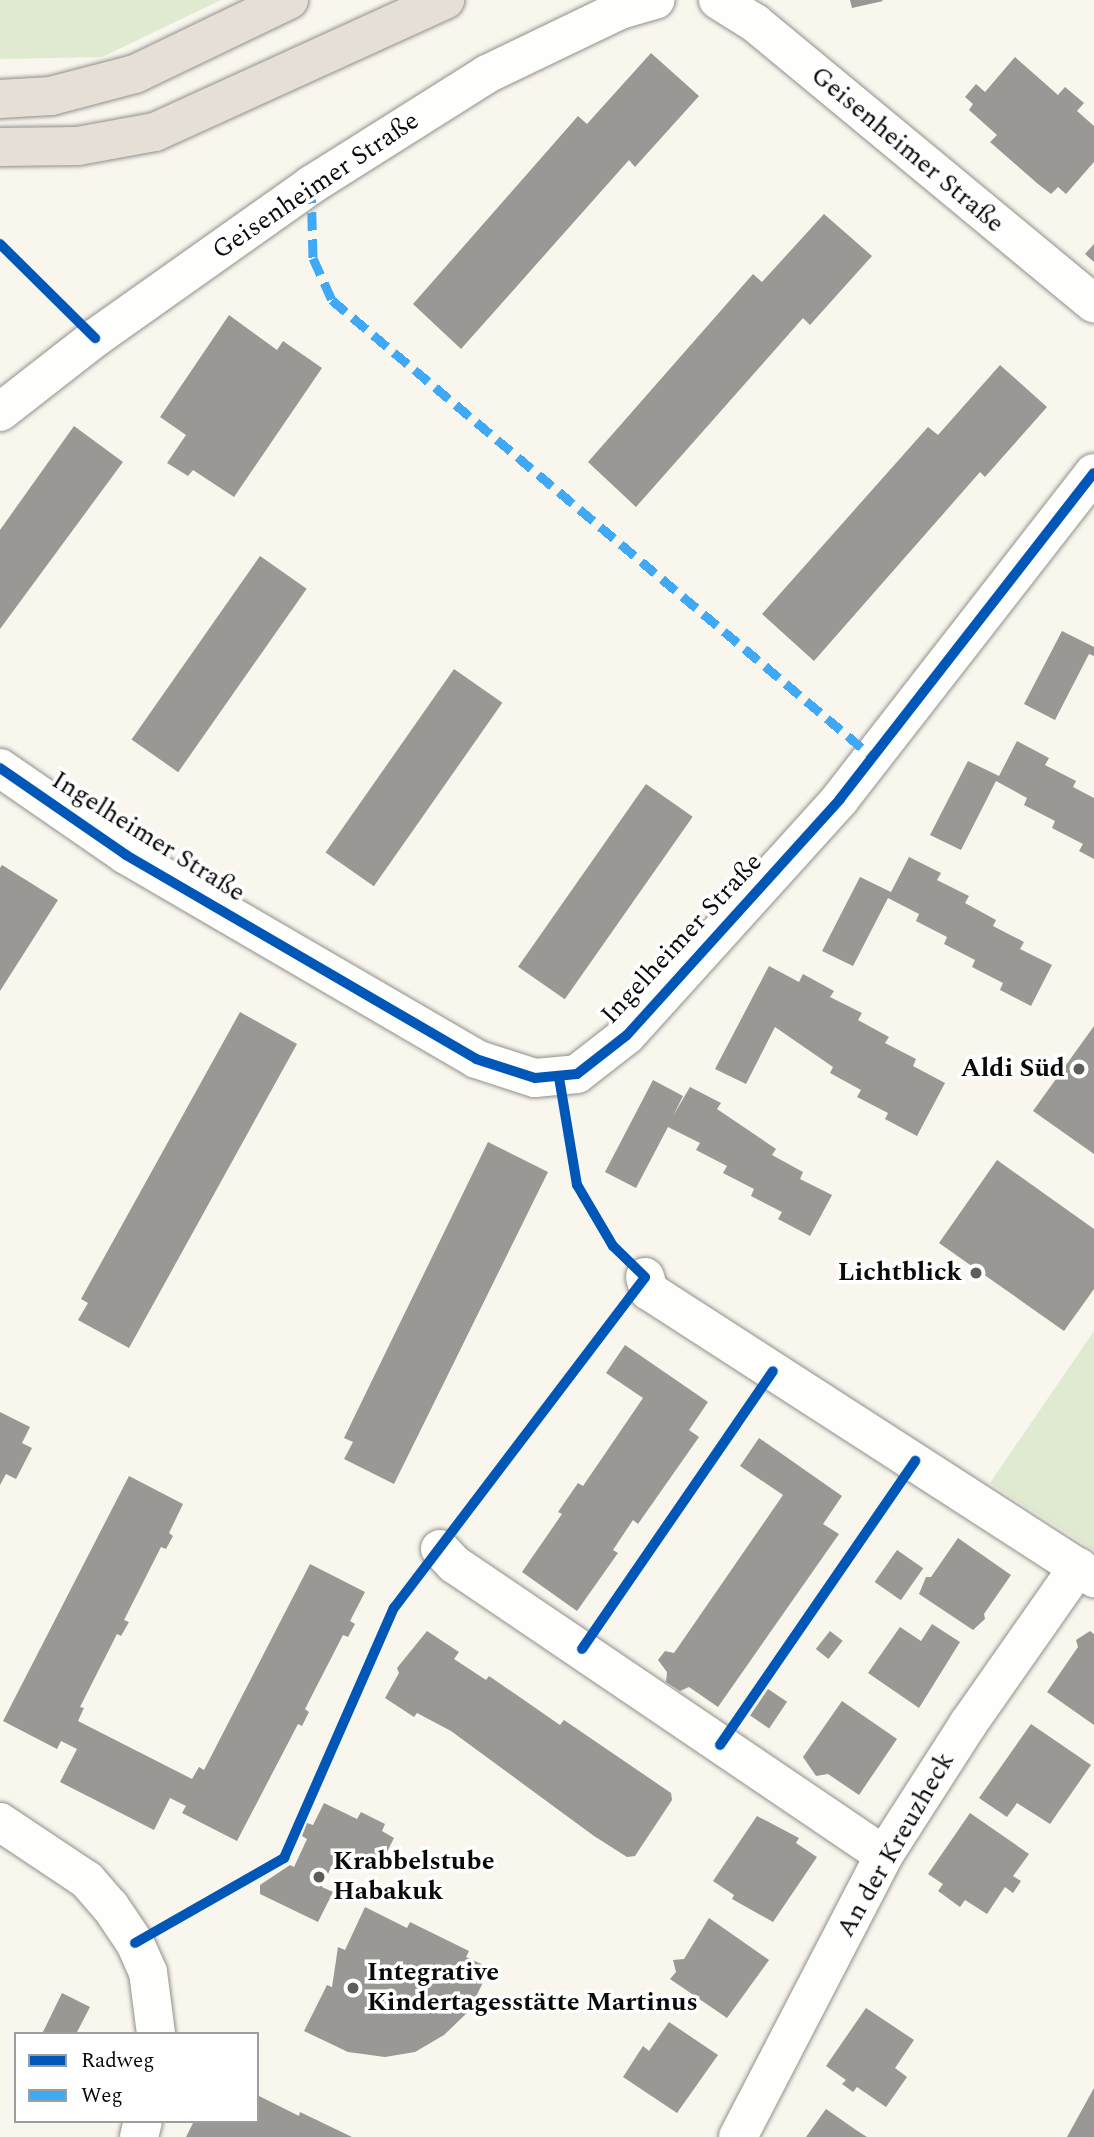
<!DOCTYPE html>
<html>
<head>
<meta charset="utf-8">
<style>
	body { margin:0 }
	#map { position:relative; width:1094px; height:2137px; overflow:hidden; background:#f8f6ed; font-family:Spectral,serif }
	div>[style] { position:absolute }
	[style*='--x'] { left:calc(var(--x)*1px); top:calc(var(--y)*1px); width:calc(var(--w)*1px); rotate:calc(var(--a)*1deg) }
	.green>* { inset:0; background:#dfead0 }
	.building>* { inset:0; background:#9a9894; transform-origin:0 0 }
	.roads { filter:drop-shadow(0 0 2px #91908c) drop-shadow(0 0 2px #91908c) }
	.street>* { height:38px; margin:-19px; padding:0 19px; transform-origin:19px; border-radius:19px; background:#fefefc }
	.highway>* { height:38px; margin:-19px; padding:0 19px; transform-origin:19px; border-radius:19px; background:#e6dfd5 }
	.quiet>* { height:9px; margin-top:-4.5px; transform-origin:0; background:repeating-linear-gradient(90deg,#3fa9f5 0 18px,transparent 0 27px) }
	.cycleway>* { height:10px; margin:-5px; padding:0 5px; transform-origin:5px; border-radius:5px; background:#0057b8 }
	.dots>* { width:19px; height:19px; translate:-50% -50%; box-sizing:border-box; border:4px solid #fff; border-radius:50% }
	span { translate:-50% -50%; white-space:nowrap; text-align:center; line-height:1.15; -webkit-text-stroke:7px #fff; paint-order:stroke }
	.street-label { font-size:26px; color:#0a0a0a }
	.poi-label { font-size:26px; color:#0a0a0a; font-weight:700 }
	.right { translate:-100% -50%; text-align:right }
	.left { translate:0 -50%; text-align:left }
	.legend { position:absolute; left:14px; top:2032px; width:245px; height:91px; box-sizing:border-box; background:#fff; border:2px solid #9d9d9d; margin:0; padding:9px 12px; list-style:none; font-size:21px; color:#0a0a0a }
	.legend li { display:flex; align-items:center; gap:14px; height:35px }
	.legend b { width:35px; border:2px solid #9d9d9d }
</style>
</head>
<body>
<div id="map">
	<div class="green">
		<div style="clip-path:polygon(0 0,221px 0,102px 57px,0 59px)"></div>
		<div style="clip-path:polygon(1094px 1331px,1094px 1550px,990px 1483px)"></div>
	</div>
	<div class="building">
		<div style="clip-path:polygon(850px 0,882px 0,883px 1px,852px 8px)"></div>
		<div style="clip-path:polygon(651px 53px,699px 96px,635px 167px,629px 160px,461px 349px,413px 304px,578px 116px,587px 124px)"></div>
		<div style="clip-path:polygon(1015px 57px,1058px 95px,1065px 87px,1084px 103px,1077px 111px,1094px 126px,1094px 162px,1066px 194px,1058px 187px,1051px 194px,1038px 184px,990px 142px,997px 135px,969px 110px,973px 104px,965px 97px,976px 84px,985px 92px)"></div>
		<div style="clip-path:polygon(824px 214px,872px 256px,810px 325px,803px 318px,636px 507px,588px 462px,753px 274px,762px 282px)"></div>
		<div style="clip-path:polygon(1094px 244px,1094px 262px,1085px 254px)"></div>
		<div style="clip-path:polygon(229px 315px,277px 350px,283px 341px,322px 368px,234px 497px,193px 470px,188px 476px,167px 463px,186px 435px,160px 417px)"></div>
		<div style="clip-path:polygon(1000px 365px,1047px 407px,985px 477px,980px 472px,814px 661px,762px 614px,928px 427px,938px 435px)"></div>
		<div style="clip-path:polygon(74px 426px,123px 462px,0 629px,0 530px)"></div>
		<div style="left:260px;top:556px;width:57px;height:224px;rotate:35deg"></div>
		<div style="clip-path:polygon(1062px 631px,1094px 647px,1094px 656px,1089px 654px,1055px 720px,1024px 704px)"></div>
		<div style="left:454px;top:669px;width:59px;height:224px;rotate:35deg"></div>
		<div style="clip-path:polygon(1017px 741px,1049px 758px,1045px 765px,1076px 781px,1073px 787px,1094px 798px,1094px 859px,1079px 851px,1083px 844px,1052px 828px,1055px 821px,1024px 805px,1027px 798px,996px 781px,961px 850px,930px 835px,968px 761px,999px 776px)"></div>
		<div style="left:646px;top:784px;width:57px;height:223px;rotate:35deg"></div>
		<div style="clip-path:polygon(909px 857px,941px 873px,937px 880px,969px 896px,965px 903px,996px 920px,993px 926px,1024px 942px,1020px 949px,1052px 965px,1031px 1006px,1000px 990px,1003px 983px,972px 967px,975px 960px,944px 944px,947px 937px,916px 921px,919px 914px,888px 898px,853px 966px,822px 951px,860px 877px,891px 892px)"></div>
		<div style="clip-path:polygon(2px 865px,58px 900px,0 991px,0 868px)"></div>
		<div style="clip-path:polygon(769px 966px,799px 982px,803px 974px,834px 991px,830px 997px,862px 1013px,858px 1020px,889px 1037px,885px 1043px,916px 1059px,913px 1066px,945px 1083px,917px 1136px,885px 1119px,888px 1113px,857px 1097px,861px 1090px,830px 1073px,833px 1067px,775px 1027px,746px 1084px,715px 1069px)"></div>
		<div style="clip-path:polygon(240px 1012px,297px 1044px,129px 1348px,78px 1320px,88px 1303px,81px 1299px)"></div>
		<div style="clip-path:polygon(1094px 1026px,1094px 1154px,1033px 1111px)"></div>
		<div style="clip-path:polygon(653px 1080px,683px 1096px,673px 1116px,690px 1087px,721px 1103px,717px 1109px,776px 1149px,772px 1155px,803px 1172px,800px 1179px,832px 1195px,810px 1236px,778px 1219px,782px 1212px,751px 1196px,754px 1189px,723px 1173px,727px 1166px,696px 1150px,700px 1143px,668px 1127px,636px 1188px,605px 1172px)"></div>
		<div style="clip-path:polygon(488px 1142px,548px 1172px,394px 1484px,344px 1459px,353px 1442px,344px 1438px)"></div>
		<div style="clip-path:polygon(997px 1160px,1094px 1229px,1094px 1289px,1064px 1331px,939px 1243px)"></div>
		<div style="clip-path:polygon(625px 1345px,708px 1402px,689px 1430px,699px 1437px,638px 1524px,633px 1520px,613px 1550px,618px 1553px,577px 1611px,522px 1572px,562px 1514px,558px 1512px,578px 1483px,583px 1486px,643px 1398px,606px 1373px)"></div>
		<div style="clip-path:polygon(0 1412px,30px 1427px,22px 1443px,32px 1448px,16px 1479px,6px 1474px,0 1485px)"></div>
		<div style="clip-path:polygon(759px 1438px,842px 1496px,823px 1524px,839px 1534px,718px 1707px,689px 1687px,680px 1691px,666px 1682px,667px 1672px,658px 1660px,665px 1651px,674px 1653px,783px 1495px,740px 1466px)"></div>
		<div style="clip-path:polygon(129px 1476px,183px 1504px,169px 1533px,173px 1536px,166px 1549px,161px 1547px,124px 1620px,129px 1622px,121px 1636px,117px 1634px,80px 1707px,84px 1708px,78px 1721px,192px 1779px,199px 1767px,204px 1770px,310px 1564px,365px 1592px,350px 1621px,355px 1624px,348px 1637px,343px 1635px,305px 1709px,309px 1712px,302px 1726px,298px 1724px,237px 1841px,182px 1813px,186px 1806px,170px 1798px,154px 1830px,60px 1782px,77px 1749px,61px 1741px,57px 1749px,3px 1721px)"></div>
		<div style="clip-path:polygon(958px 1538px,1011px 1575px,984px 1614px,985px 1619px,973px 1630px,919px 1594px,926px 1577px,931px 1577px)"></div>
		<div style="left:897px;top:1550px;width:32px;height:39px;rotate:35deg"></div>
		<div style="clip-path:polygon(932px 1624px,960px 1642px,919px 1708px,868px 1673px,900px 1627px,921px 1641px)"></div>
		<div style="clip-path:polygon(427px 1631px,459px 1652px,454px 1659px,486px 1680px,489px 1676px,560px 1725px,564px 1720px,671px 1793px,672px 1800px,635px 1856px,627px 1857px,594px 1836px,451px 1731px,417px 1713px,414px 1717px,385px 1698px,399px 1673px,397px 1668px)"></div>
		<div style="left:830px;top:1631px;width:16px;height:23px;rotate:38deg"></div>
		<div style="clip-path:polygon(1090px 1631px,1094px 1634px,1094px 1725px,1047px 1692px,1078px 1647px,1076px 1640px)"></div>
		<div style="left:768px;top:1689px;width:23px;height:32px;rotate:34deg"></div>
		<div style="clip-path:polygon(842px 1701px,897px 1739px,859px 1795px,828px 1774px,816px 1776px,803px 1757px)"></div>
		<div style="clip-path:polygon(1031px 1724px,1091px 1765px,1050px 1824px,1017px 1803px,1007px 1817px,979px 1798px)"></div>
		<div style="clip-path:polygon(324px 1803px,357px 1819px,361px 1812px,385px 1824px,382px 1831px,394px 1838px,379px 1868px,354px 1856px,347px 1863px,333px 1863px,322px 1887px,333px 1892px,318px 1922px,260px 1894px,260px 1885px,290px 1865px,294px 1867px,307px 1839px,302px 1836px,307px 1823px,313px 1825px)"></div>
		<div style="clip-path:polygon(970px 1813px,1029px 1854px,1013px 1876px,1021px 1881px,1013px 1893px,1005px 1887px,987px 1914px,965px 1900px,960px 1907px,938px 1891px,943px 1884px,928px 1874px)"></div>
		<div style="clip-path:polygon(757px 1816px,799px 1838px,796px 1843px,817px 1857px,773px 1922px,732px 1899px,734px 1895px,713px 1881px)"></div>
		<div style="clip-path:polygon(365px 1907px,407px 1928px,410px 1922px,469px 1951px,466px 1957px,490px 1968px,469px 2011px,444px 2035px,415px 2052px,385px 2057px,348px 2052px,304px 2031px,327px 1985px,332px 1987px,338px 1947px,345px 1950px)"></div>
		<div style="clip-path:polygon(709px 1918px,769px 1960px,727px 2018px,670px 1979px,676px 1972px,673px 1960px,684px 1959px)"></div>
		<div style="clip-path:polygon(62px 1993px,90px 2007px,76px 2034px,42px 2034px)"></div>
		<div style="clip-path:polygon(866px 2008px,914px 2040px,895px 2068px,907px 2077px,886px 2107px,857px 2087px,853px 2092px,842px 2084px,846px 2080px,826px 2066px)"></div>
		<div style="clip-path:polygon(669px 2022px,718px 2055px,677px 2113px,623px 2077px,643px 2046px,649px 2051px)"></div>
		<div style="clip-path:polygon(1094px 2088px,1094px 2137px,1067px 2137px,1089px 2097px)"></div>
		<div style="clip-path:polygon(257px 2095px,299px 2116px,300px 2112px,352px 2137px,186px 2137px,194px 2121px,257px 2121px)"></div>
		<div style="clip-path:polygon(826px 2109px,856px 2130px,867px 2137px,806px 2137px)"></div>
	</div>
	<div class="roads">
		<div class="street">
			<div style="--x:718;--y:0;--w:44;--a:31.9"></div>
			<div style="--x:755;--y:23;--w:440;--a:39.6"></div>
			<div style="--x:0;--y:412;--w:120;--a:-37.9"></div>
			<div style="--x:95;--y:338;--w:265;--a:-35.3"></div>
			<div style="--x:311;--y:185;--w:208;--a:-32.2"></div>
			<div style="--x:487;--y:74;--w:148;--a:-25.7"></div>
			<div style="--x:620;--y:10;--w:37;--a:-16"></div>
			<div style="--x:0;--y:768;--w:153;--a:34.6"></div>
			<div style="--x:126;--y:855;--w:405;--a:30.2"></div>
			<div style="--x:476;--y:1059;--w:62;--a:17.9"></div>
			<div style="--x:535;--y:1078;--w:42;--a:-5.4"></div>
			<div style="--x:577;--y:1074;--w:63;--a:-38"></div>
			<div style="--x:627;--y:1035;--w:318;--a:-47.9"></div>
			<div style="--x:840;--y:799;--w:413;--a:-52.1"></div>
			<div style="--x:645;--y:1277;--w:15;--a:74"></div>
			<div style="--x:649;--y:1291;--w:530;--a:32.82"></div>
			<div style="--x:440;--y:1549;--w:21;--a:47"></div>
			<div style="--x:454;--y:1564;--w:519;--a:34.09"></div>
			<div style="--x:0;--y:1822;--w:105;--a:33.7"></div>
			<div style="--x:87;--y:1880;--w:35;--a:49"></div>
			<div style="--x:110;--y:1906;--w:45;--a:56"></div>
			<div style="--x:135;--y:1943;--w:32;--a:66"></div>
			<div style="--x:148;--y:1972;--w:63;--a:82.6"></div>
			<div style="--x:139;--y:2137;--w:16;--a:-76"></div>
			<div style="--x:738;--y:2137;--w:318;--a:-62.6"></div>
			<div style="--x:884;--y:1855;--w:156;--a:-57.3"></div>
			<div style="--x:968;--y:1724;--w:192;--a:-55"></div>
		</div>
		<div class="highway">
			<div style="--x:0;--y:99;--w:51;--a:-3.4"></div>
			<div style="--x:51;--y:96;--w:87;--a:-14.7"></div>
			<div style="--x:135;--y:74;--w:171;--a:-25.7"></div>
			<div style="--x:0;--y:147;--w:78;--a:-0.7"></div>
			<div style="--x:78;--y:146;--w:78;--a:-10.3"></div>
			<div style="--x:155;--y:132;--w:319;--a:-24.5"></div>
		</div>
	</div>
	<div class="quiet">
		<div style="--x:311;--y:185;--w:73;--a:88.4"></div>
		<div style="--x:313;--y:258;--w:46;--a:65.7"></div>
		<div style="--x:332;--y:300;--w:710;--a:40.2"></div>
	</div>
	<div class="cycleway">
		<div style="--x:0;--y:244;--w:134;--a:44.7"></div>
		<div style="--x:0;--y:768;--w:153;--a:34.6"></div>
		<div style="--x:126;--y:855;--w:405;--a:30.2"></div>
		<div style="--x:476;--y:1059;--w:62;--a:17.9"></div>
		<div style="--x:535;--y:1078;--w:42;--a:-5.4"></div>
		<div style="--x:577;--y:1074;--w:63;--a:-38"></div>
		<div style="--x:627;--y:1035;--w:318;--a:-47.9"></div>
		<div style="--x:840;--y:799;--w:413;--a:-52.1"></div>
		<div style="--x:582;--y:1649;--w:337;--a:-55.5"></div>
		<div style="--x:720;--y:1745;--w:345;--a:-55.5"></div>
		<div style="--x:135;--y:1943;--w:172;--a:-29.7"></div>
		<div style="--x:284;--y:1858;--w:273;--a:-66.3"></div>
		<div style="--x:394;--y:1608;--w:415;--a:-52.8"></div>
		<div style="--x:645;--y:1277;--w:45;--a:-135.9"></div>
		<div style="--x:613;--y:1246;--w:71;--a:-120.5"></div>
		<div style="--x:577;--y:1185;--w:109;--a:-99.5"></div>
	</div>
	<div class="dots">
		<div style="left:1079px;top:1069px;background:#5d5d59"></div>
		<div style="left:976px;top:1273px;background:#5d5d59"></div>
		<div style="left:319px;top:1877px;background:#5d5d59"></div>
		<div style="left:353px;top:1988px;background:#5d5d59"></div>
	</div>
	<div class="street-label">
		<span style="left:907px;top:150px;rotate:40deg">Geisenheimer Straße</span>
		<span style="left:316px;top:186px;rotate:-34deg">Geisenheimer Straße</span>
		<span style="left:148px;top:837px;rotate:32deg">Ingelheimer Straße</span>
		<span style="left:682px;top:939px;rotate:-47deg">Ingelheimer Straße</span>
		<span style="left:896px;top:1845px;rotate:-60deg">An der Kreuzheck</span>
	</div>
	<div class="poi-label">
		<span class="right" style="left:1065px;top:1069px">Aldi Süd</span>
		<span class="right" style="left:962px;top:1273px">Lichtblick</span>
		<span class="left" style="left:333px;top:1877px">Krabbelstube<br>Habakuk</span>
		<span class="left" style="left:367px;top:1988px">Integrative<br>Kindertagesstätte Martinus</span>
	</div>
	<ul class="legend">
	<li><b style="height:9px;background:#0057b8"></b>Radweg</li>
	<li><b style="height:9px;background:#3fa9f5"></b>Weg</li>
	</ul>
</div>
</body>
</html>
